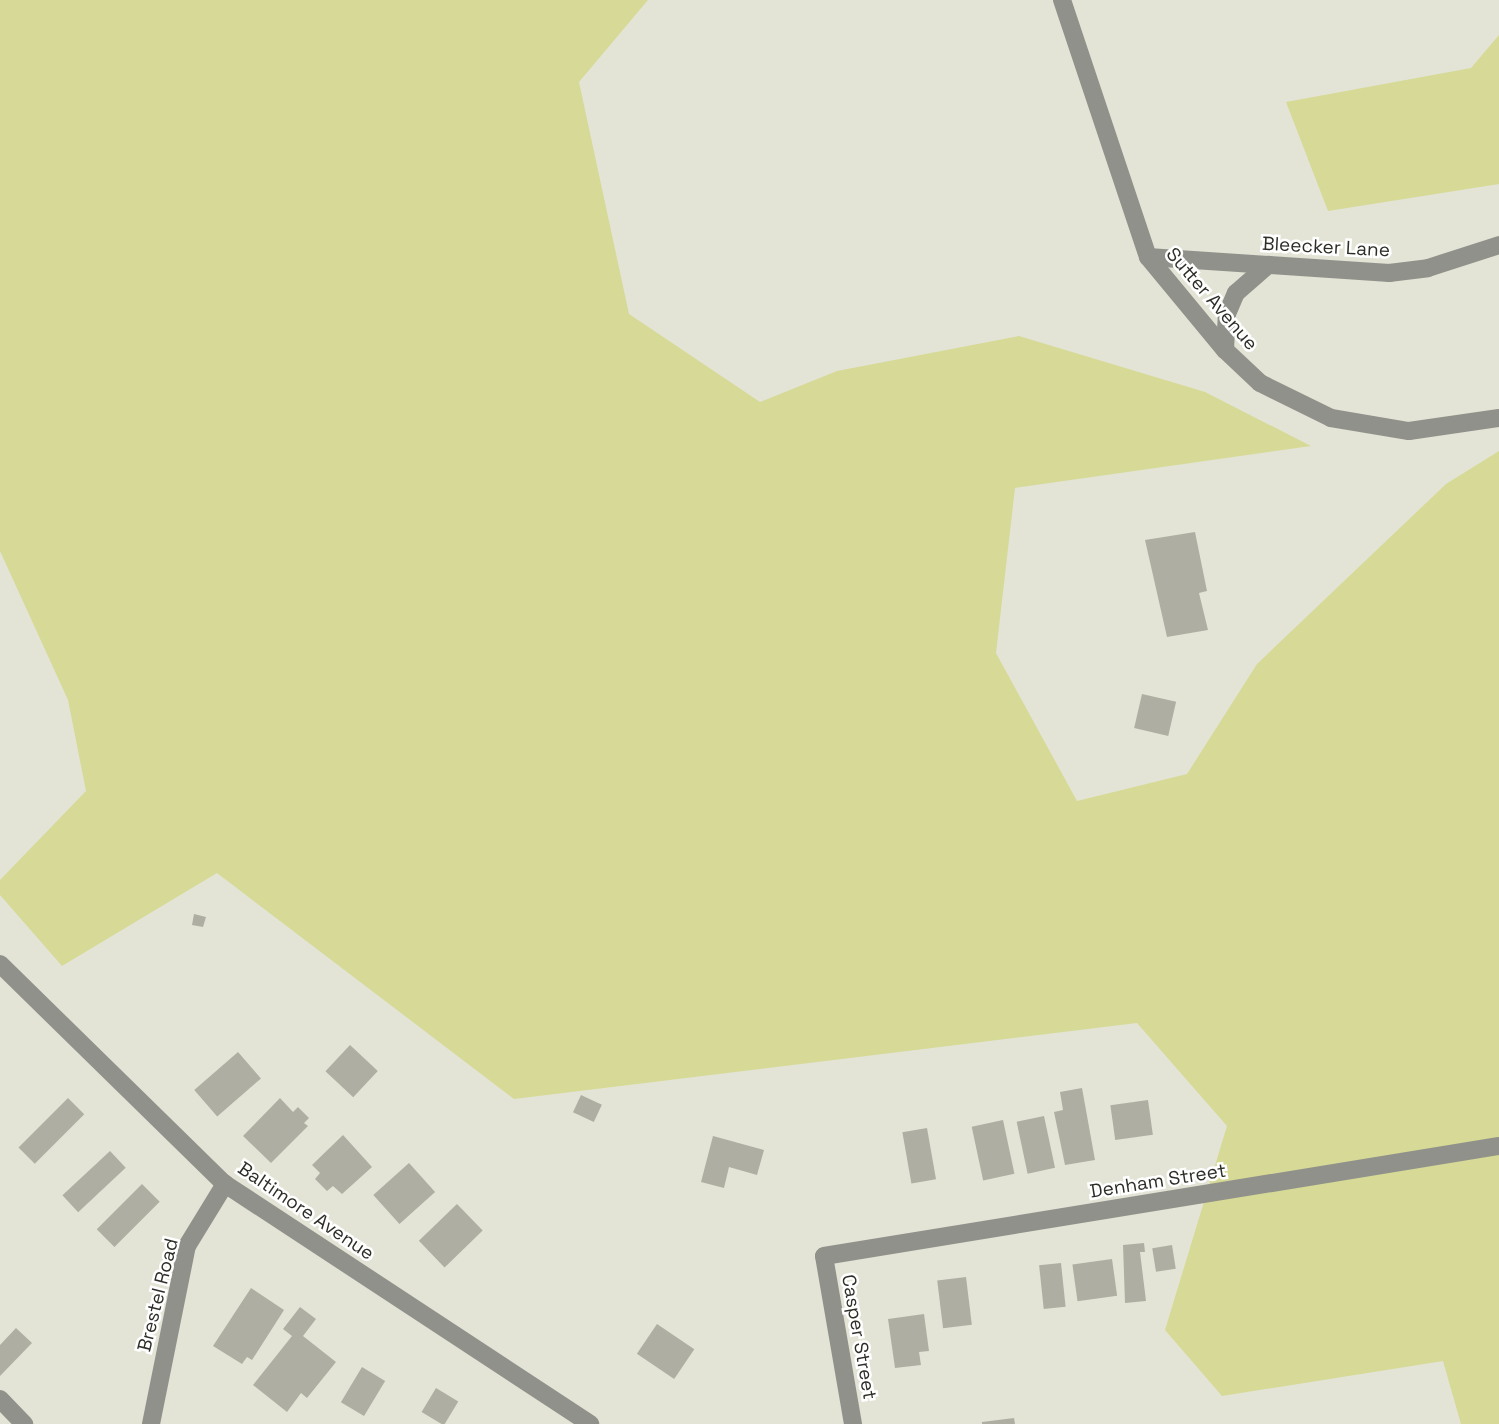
<!DOCTYPE html>
<html>
<head>
<meta charset="utf-8">
<style>
	body { margin:0 }
	#map { position:relative; width:1499px; height:1424px; overflow:hidden; background:#e3e4d6; font-family:"Space Grotesk",sans-serif }
	div>[style] { position:absolute }
	[style*='--x'] { left:calc(var(--x)*1px); top:calc(var(--y)*1px); width:calc(var(--w)*1px); rotate:calc(var(--a)*1deg) }
	.green>* { inset:0; background:#d6da96 }
	.building>* { inset:0; background:#aeafa2; transform-origin:0 0 }
	.minor>* { height:18px; margin:-9px; padding:0 9px; transform-origin:9px; border-radius:9px; background:#91918b }
	span { translate:-50% -50%; white-space:nowrap; text-align:center; line-height:1.15; -webkit-text-stroke:5px #fff; paint-order:stroke }
	.street-label { font-size:19px; color:#2e2e29 }
</style>
</head>
<body>
<div id="map">
	<div class="green">
		<div style="clip-path:polygon(0 0,648px 0,579px 82px,629px 314px,760px 402px,837px 371px,1019px 336px,1205px 392px,1311px 446px,1015px 488px,996px 653px,1077px 801px,1187px 774px,1257px 664px,1446px 484px,1499px 451px,1499px 1424px,1461px 1424px,1443px 1361px,1222px 1396px,1165px 1330px,1227px 1126px,1137px 1023px,514px 1099px,217px 873px,62px 966px,0 895px,0 880px,86px 791px,68px 700px,0 551px)"></div>
		<div style="clip-path:polygon(1499px 35px,1499px 184px,1328px 211px,1286px 102px,1471px 68px)"></div>
	</div>
	<div class="building">
		<div style="clip-path:polygon(1195px 532px,1207px 591px,1199px 593px,1208px 630px,1167px 637px,1145px 540px)"></div>
		<div style="left:1142px;top:694px;width:35px;height:35px;rotate:13deg"></div>
		<div style="clip-path:polygon(194px 914px,206px 917px,203px 927px,192px 925px)"></div>
		<div style="left:350px;top:1045px;width:38px;height:36px;rotate:43deg"></div>
		<div style="left:238px;top:1052px;width:35px;height:58px;rotate:49deg"></div>
		<div style="clip-path:polygon(1082px 1088px,1095px 1160px,1065px 1165px,1054px 1112px,1063px 1110px,1060px 1092px)"></div>
		<div style="left:581px;top:1095px;width:23px;height:19px;rotate:25deg"></div>
		<div style="left:68px;top:1098px;width:23px;height:70px;rotate:45deg"></div>
		<div style="clip-path:polygon(280px 1098px,293px 1112px,298px 1107px,309px 1118px,304px 1123px,308px 1126px,271px 1163px,243px 1136px)"></div>
		<div style="left:1148px;top:1100px;width:35px;height:38px;rotate:82deg"></div>
		<div style="left:1044px;top:1116px;width:53px;height:28px;rotate:78deg"></div>
		<div style="left:1003px;top:1120px;width:55px;height:32px;rotate:78deg"></div>
		<div style="left:927px;top:1128px;width:52px;height:25px;rotate:80deg"></div>
		<div style="clip-path:polygon(343px 1135px,372px 1167px,342px 1194px,333px 1186px,327px 1191px,315px 1179px,320px 1173px,312px 1165px)"></div>
		<div style="clip-path:polygon(713px 1136px,764px 1150px,757px 1175px,729px 1167px,724px 1188px,701px 1182px)"></div>
		<div style="left:110px;top:1151px;width:23px;height:65px;rotate:47deg"></div>
		<div style="left:409px;top:1163px;width:39px;height:48px;rotate:48deg"></div>
		<div style="left:142px;top:1184px;width:25px;height:64px;rotate:45deg"></div>
		<div style="left:457px;top:1204px;width:37px;height:53px;rotate:46deg"></div>
		<div style="clip-path:polygon(1144px 1243px,1145px 1252px,1140px 1252px,1146px 1301px,1125px 1303px,1123px 1245px)"></div>
		<div style="left:1172px;top:1245px;width:24px;height:20px;rotate:81deg"></div>
		<div style="left:1112px;top:1259px;width:37px;height:40px;rotate:82deg"></div>
		<div style="left:1061px;top:1263px;width:44px;height:22px;rotate:84deg"></div>
		<div style="left:966px;top:1277px;width:48px;height:29px;rotate:83deg"></div>
		<div style="clip-path:polygon(251px 1288px,284px 1310px,252px 1360px,247px 1357px,242px 1364px,213px 1346px)"></div>
		<div style="clip-path:polygon(300px 1307px,316px 1319px,303px 1336px,336px 1362px,307px 1398px,301px 1393px,287px 1412px,253px 1385px,292px 1336px,283px 1329px)"></div>
		<div style="clip-path:polygon(924px 1314px,929px 1351px,919px 1352px,921px 1365px,895px 1368px,888px 1319px)"></div>
		<div style="left:657px;top:1324px;width:45px;height:36px;rotate:34deg"></div>
		<div style="clip-path:polygon(16px 1328px,32px 1343px,0 1376px,0 1345px)"></div>
		<div style="left:362px;top:1367px;width:27px;height:41px;rotate:31deg"></div>
		<div style="left:436px;top:1388px;width:26px;height:28px;rotate:31deg"></div>
		<div style="clip-path:polygon(1014px 1418px,1015px 1424px,982px 1424px,982px 1422px)"></div>
	</div>
	<div class="minor">
		<div style="--x:1062;--y:0;--w:271;--a:71.5"></div>
		<div style="--x:1148;--y:257;--w:121;--a:50.4"></div>
		<div style="--x:1225;--y:350;--w:48;--a:43.3"></div>
		<div style="--x:1260;--y:383;--w:79;--a:26.2"></div>
		<div style="--x:1331;--y:418;--w:79;--a:9.5"></div>
		<div style="--x:1409;--y:431;--w:91;--a:-8.2"></div>
		<div style="--x:1148;--y:257;--w:242;--a:3.8"></div>
		<div style="--x:1389;--y:273;--w:39;--a:-7"></div>
		<div style="--x:1428;--y:268;--w:75;--a:-17.9"></div>
		<div style="--x:1225;--y:350;--w:36;--a:-87"></div>
		<div style="--x:1227;--y:314;--w:23;--a:-67"></div>
		<div style="--x:1236;--y:293;--w:43;--a:-41.2"></div>
		<div style="--x:0;--y:964;--w:315;--a:44.4"></div>
		<div style="--x:225;--y:1184;--w:437;--a:33.3"></div>
		<div style="--x:0;--y:1399;--w:35;--a:46"></div>
		<div style="--x:151;--y:1424;--w:182;--a:-78.6"></div>
		<div style="--x:187;--y:1246;--w:73;--a:-58.5"></div>
		<div style="--x:853;--y:1424;--w:170;--a:-99.8"></div>
		<div style="--x:824;--y:1256;--w:684;--a:-9.26"></div>
	</div>
	<div class="street-label">
		<span style="left:1326px;top:247px;rotate:3deg">Bleecker Lane</span>
		<span style="left:1212px;top:299px;rotate:49deg">Sutter Avenue</span>
		<span style="left:1158px;top:1181px;rotate:-9deg">Denham Street</span>
		<span style="left:306px;top:1211px;rotate:34deg">Baltimore Avenue</span>
		<span style="left:158px;top:1295px;rotate:-76deg">Brestel Road</span>
		<span style="left:859px;top:1337px;rotate:80deg">Casper Street</span>
	</div>
</div>
</body>
</html>
